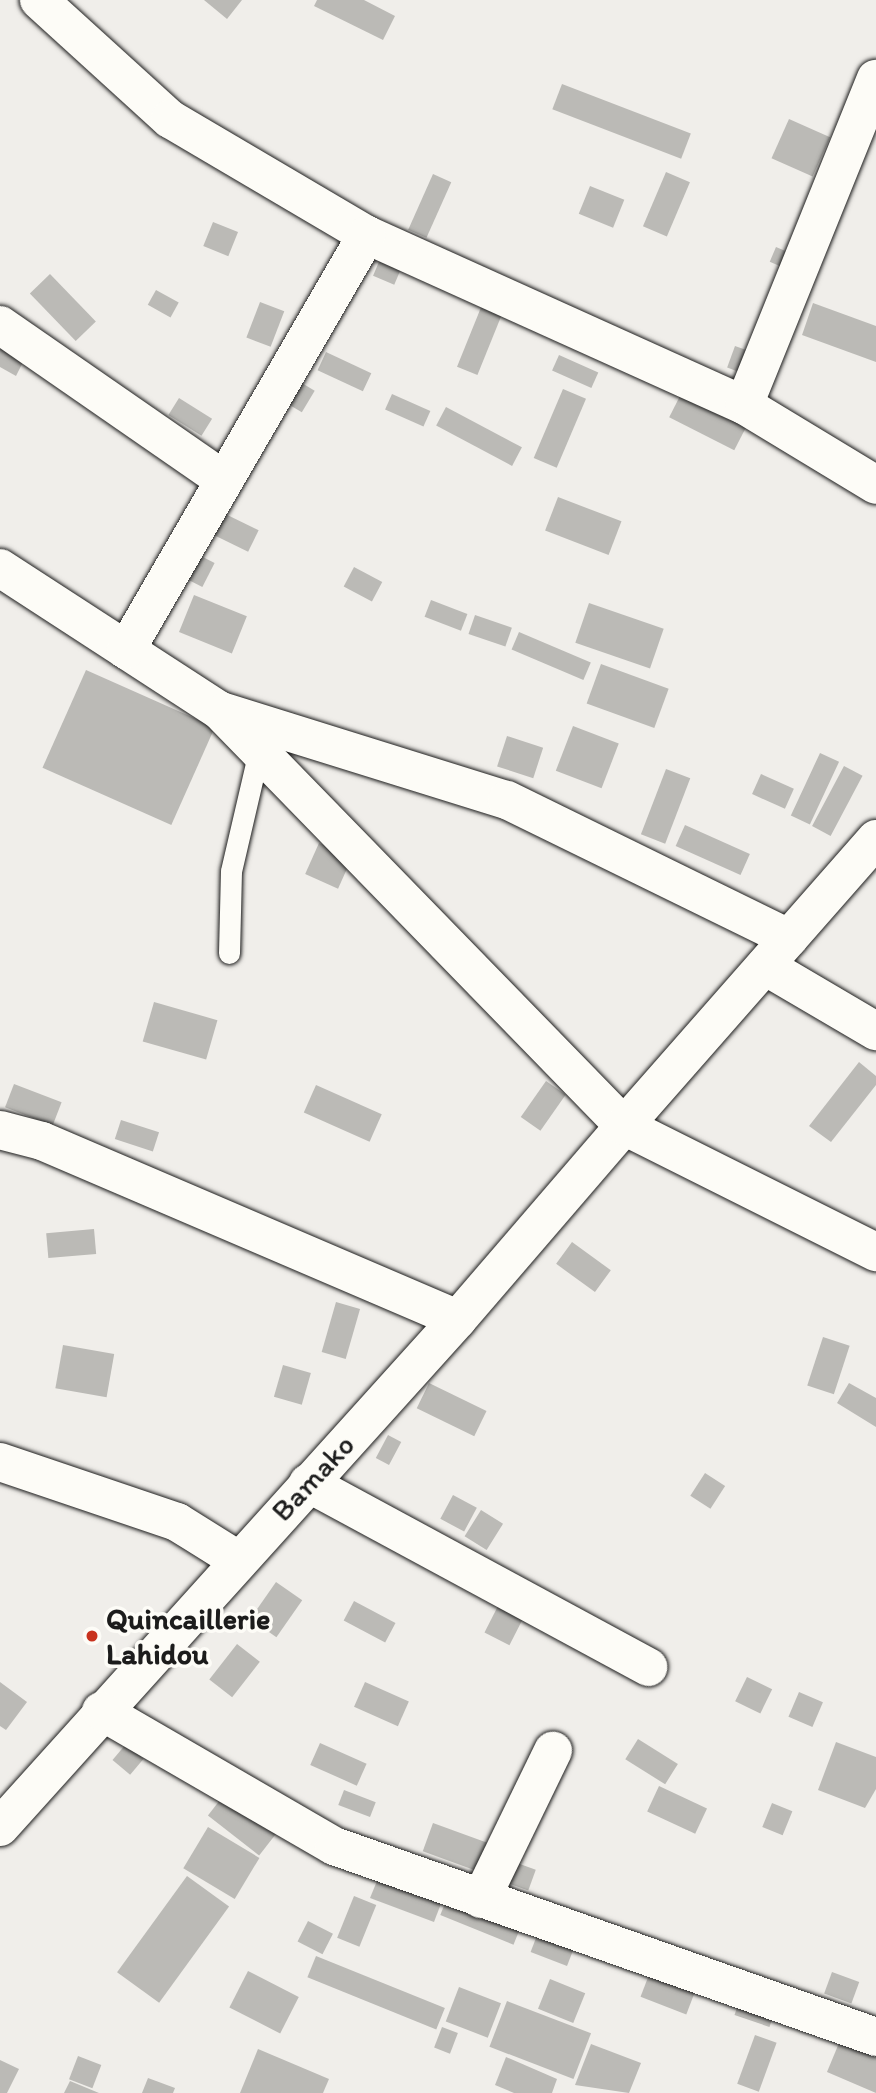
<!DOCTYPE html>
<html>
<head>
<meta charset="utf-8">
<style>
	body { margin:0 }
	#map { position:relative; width:876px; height:2093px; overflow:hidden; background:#f0eeea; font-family:Itim,sans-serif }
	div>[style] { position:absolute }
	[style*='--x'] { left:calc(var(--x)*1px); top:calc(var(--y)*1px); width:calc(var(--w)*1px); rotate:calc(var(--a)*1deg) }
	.building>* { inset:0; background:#bbbab6; transform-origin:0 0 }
	.roads { filter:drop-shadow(0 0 2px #1c1c1c) drop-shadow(0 0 2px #1c1c1c) }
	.service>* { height:21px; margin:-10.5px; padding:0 10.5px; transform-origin:10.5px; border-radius:10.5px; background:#fdfcf7 }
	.minor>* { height:38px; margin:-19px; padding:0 19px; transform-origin:19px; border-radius:19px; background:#fdfcf7 }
	.tertiary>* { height:38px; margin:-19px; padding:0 19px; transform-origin:19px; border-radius:19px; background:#fdfcf7 }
	.dots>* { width:19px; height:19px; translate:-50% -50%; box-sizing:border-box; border:4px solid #fdfcf7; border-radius:50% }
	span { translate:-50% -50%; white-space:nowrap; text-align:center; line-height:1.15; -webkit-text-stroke:7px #fdfcf7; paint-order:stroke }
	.street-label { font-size:30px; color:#1c1c1c }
	.poi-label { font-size:30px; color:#1c1c1c; font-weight:700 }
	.left { translate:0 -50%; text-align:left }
</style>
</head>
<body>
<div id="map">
	<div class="building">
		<div style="clip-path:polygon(204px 0,242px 0,227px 19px)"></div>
		<div style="clip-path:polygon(317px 0,364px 0,395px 16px,383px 40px,314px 6px)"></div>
		<div style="left:562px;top:84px;width:138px;height:27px;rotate:21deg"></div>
		<div style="left:789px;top:119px;width:45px;height:43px;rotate:24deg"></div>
		<div style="left:666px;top:172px;width:26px;height:59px;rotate:23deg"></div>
		<div style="left:433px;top:174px;width:20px;height:61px;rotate:24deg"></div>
		<div style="left:590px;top:186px;width:37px;height:30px;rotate:22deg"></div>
		<div style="left:213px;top:222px;width:27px;height:26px;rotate:22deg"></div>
		<div style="left:776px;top:247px;width:21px;height:16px;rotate:23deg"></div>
		<div style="left:384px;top:250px;width:23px;height:28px;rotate:23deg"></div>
		<div style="left:50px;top:274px;width:66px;height:28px;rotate:46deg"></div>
		<div style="left:156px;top:290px;width:26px;height:17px;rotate:29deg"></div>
		<div style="left:484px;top:300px;width:22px;height:72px;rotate:22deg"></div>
		<div style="left:260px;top:302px;width:26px;height:38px;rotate:21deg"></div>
		<div style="clip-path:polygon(813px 303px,876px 326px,876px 362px,802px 335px)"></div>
		<div style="left:735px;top:346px;width:20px;height:23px;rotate:20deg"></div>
		<div style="clip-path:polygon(0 348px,24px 360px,16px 376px,0 367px)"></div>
		<div style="left:326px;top:352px;width:50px;height:20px;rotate:25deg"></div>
		<div style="left:559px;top:355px;width:43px;height:17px;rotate:24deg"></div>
		<div style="left:295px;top:379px;width:23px;height:25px;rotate:31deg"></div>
		<div style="left:563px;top:389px;width:25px;height:75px;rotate:23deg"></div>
		<div style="left:392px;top:394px;width:42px;height:17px;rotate:24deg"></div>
		<div style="left:681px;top:394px;width:73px;height:26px;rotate:27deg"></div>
		<div style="left:179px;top:398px;width:39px;height:20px;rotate:32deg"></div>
		<div style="left:446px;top:407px;width:86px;height:21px;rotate:28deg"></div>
		<div style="left:558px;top:497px;width:68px;height:36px;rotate:21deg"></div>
		<div style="left:211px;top:507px;width:53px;height:24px;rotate:26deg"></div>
		<div style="left:195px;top:553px;width:22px;height:27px;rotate:27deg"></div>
		<div style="left:354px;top:567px;width:32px;height:22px;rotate:28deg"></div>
		<div style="left:194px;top:595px;width:57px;height:40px;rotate:22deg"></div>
		<div style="left:431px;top:600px;width:39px;height:18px;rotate:21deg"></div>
		<div style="left:589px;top:603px;width:79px;height:42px;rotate:19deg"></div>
		<div style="left:475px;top:615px;width:39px;height:20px;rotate:19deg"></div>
		<div style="left:519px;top:632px;width:78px;height:19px;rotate:23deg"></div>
		<div style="left:601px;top:664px;width:72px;height:42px;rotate:20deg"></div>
		<div style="left:86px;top:670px;width:141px;height:107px;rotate:24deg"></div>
		<div style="left:573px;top:726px;width:49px;height:48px;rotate:21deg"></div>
		<div style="left:507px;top:736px;width:38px;height:32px;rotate:18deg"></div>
		<div style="left:820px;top:753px;width:21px;height:69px;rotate:25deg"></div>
		<div style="left:844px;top:766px;width:21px;height:68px;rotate:28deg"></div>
		<div style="left:666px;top:769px;width:26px;height:70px;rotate:21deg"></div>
		<div style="left:761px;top:774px;width:36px;height:22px;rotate:24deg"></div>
		<div style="left:685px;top:825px;width:71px;height:23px;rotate:24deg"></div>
		<div style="left:319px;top:843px;width:36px;height:34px;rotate:24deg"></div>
		<div style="left:154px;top:1002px;width:66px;height:41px;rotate:16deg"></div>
		<div style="clip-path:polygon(859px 1062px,876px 1076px,876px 1085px,831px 1142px,809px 1126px)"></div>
		<div style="left:546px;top:1081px;width:24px;height:44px;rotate:35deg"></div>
		<div style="left:14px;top:1084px;width:51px;height:25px;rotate:21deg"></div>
		<div style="left:316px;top:1085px;width:72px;height:30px;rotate:24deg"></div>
		<div style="left:121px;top:1120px;width:40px;height:20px;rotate:18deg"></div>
		<div style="left:94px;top:1229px;width:25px;height:48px;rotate:85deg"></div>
		<div style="left:572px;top:1242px;width:48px;height:27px;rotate:36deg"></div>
		<div style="left:336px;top:1302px;width:25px;height:52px;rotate:16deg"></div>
		<div style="left:823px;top:1337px;width:28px;height:51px;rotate:18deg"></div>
		<div style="left:63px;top:1345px;width:52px;height:44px;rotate:10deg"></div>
		<div style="left:283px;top:1365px;width:29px;height:33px;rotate:16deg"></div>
		<div style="left:429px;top:1383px;width:64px;height:28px;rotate:26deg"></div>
		<div style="clip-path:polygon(849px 1383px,876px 1398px,876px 1427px,837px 1403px)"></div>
		<div style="left:388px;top:1435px;width:15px;height:26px;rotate:28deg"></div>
		<div style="left:705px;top:1473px;width:24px;height:27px;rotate:33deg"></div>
		<div style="left:453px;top:1495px;width:27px;height:27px;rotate:28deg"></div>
		<div style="left:481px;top:1510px;width:26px;height:31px;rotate:32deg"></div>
		<div style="left:276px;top:1582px;width:32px;height:45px;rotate:35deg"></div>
		<div style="left:354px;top:1601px;width:47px;height:22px;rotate:28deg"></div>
		<div style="left:499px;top:1604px;width:28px;height:32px;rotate:27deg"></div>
		<div style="left:237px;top:1644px;width:29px;height:45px;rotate:38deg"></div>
		<div style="left:747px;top:1677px;width:28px;height:27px;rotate:26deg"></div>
		<div style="clip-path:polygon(0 1682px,27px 1702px,6px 1730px,0 1726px)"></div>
		<div style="left:365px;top:1682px;width:48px;height:27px;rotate:24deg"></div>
		<div style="left:799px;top:1692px;width:26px;height:27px;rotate:23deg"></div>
		<div style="left:638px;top:1739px;width:47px;height:24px;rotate:32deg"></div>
		<div style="clip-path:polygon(836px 1742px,876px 1757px,876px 1789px,865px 1808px,818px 1790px)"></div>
		<div style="left:320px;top:1743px;width:51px;height:24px;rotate:24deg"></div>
		<div style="left:126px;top:1744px;width:23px;height:21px;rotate:40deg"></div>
		<div style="left:659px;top:1786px;width:53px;height:28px;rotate:25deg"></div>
		<div style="left:344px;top:1790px;width:34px;height:16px;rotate:21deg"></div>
		<div style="left:227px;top:1791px;width:65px;height:31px;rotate:38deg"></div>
		<div style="left:772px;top:1803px;width:22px;height:26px;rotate:22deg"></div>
		<div style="left:433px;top:1823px;width:65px;height:30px;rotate:20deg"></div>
		<div style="left:208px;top:1827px;width:60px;height:48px;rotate:31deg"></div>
		<div style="left:517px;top:1863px;width:20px;height:22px;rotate:20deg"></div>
		<div style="left:187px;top:1876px;width:52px;height:119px;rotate:36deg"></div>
		<div style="clip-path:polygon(377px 1881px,445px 1893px,434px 1922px,370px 1898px)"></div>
		<div style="left:450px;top:1891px;width:79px;height:26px;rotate:22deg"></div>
		<div style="left:354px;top:1896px;width:24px;height:45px;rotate:22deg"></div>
		<div style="left:308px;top:1921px;width:28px;height:23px;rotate:27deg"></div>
		<div style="left:541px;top:1925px;width:39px;height:29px;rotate:21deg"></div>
		<div style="left:316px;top:1956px;width:139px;height:23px;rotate:22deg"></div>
		<div style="left:652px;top:1967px;width:49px;height:32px;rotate:21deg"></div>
		<div style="left:248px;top:1971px;width:57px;height:41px;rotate:27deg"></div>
		<div style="left:832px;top:1972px;width:29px;height:23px;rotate:20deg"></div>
		<div style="left:550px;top:1979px;width:38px;height:32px;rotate:22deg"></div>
		<div style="left:459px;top:1987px;width:45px;height:37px;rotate:21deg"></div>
		<div style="left:741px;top:1996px;width:37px;height:20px;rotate:19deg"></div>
		<div style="left:507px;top:2001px;width:90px;height:49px;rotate:21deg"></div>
		<div style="left:442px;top:2027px;width:17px;height:22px;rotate:21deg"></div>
		<div style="clip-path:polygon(844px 2031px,876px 2044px,876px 2093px,827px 2072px)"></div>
		<div style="left:755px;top:2035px;width:23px;height:52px;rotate:20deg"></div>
		<div style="clip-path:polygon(591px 2044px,641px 2063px,629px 2093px,575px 2085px)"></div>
		<div style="clip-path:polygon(258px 2049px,329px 2079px,323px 2093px,240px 2093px)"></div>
		<div style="left:78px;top:2056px;width:25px;height:25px;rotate:21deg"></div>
		<div style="clip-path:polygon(506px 2057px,557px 2079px,552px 2093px,514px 2093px,495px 2085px)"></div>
		<div style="clip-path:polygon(0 2060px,19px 2069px,7px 2093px,0 2093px)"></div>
		<div style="clip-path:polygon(148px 2078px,175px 2088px,173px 2093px,142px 2093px)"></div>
		<div style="clip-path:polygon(70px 2081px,99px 2093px,64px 2093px)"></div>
	</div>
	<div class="roads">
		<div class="service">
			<div style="--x:229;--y:953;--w:82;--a:-88.6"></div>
			<div style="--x:231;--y:871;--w:123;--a:-76.9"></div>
		</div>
		<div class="minor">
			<div style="--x:39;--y:0;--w:177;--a:42.3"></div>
			<div style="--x:170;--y:119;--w:229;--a:30.5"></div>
			<div style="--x:367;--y:235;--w:414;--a:24.3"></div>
			<div style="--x:744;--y:405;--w:154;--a:31.2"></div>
			<div style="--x:0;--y:325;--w:269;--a:34.7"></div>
			<div style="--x:744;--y:405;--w:352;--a:-68"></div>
			<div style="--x:0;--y:568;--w:261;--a:33"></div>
			<div style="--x:219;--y:710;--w:581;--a:45.77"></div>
			<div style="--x:624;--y:1126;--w:255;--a:130.7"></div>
			<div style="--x:458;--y:1319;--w:684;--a:132.04"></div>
			<div style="--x:126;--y:650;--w:480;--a:-59.9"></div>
			<div style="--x:224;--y:712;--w:296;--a:17.3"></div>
			<div style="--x:507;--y:800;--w:314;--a:26.1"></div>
			<div style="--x:765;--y:966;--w:129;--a:30.4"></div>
			<div style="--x:0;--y:1130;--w:43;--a:14.7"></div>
			<div style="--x:42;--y:1141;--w:452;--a:23.2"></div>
			<div style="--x:0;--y:1462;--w:187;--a:18.7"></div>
			<div style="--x:177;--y:1522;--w:72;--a:31.9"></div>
			<div style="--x:308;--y:1483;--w:387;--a:28.4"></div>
			<div style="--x:101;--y:1711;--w:269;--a:30.1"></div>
			<div style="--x:334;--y:1846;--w:575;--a:19.41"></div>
			<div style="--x:481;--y:1899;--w:165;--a:-64.1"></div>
		</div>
		<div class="tertiary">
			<div style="--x:876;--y:839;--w:382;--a:131.3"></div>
			<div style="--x:624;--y:1126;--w:282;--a:26.6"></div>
		</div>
	</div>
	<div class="dots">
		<div style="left:92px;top:1636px;background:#c8321e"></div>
	</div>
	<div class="street-label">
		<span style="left:313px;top:1478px;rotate:-47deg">Bamako</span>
	</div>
	<div class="poi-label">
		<span class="left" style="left:106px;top:1636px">Quincaillerie<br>Lahidou</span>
	</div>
</div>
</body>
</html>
